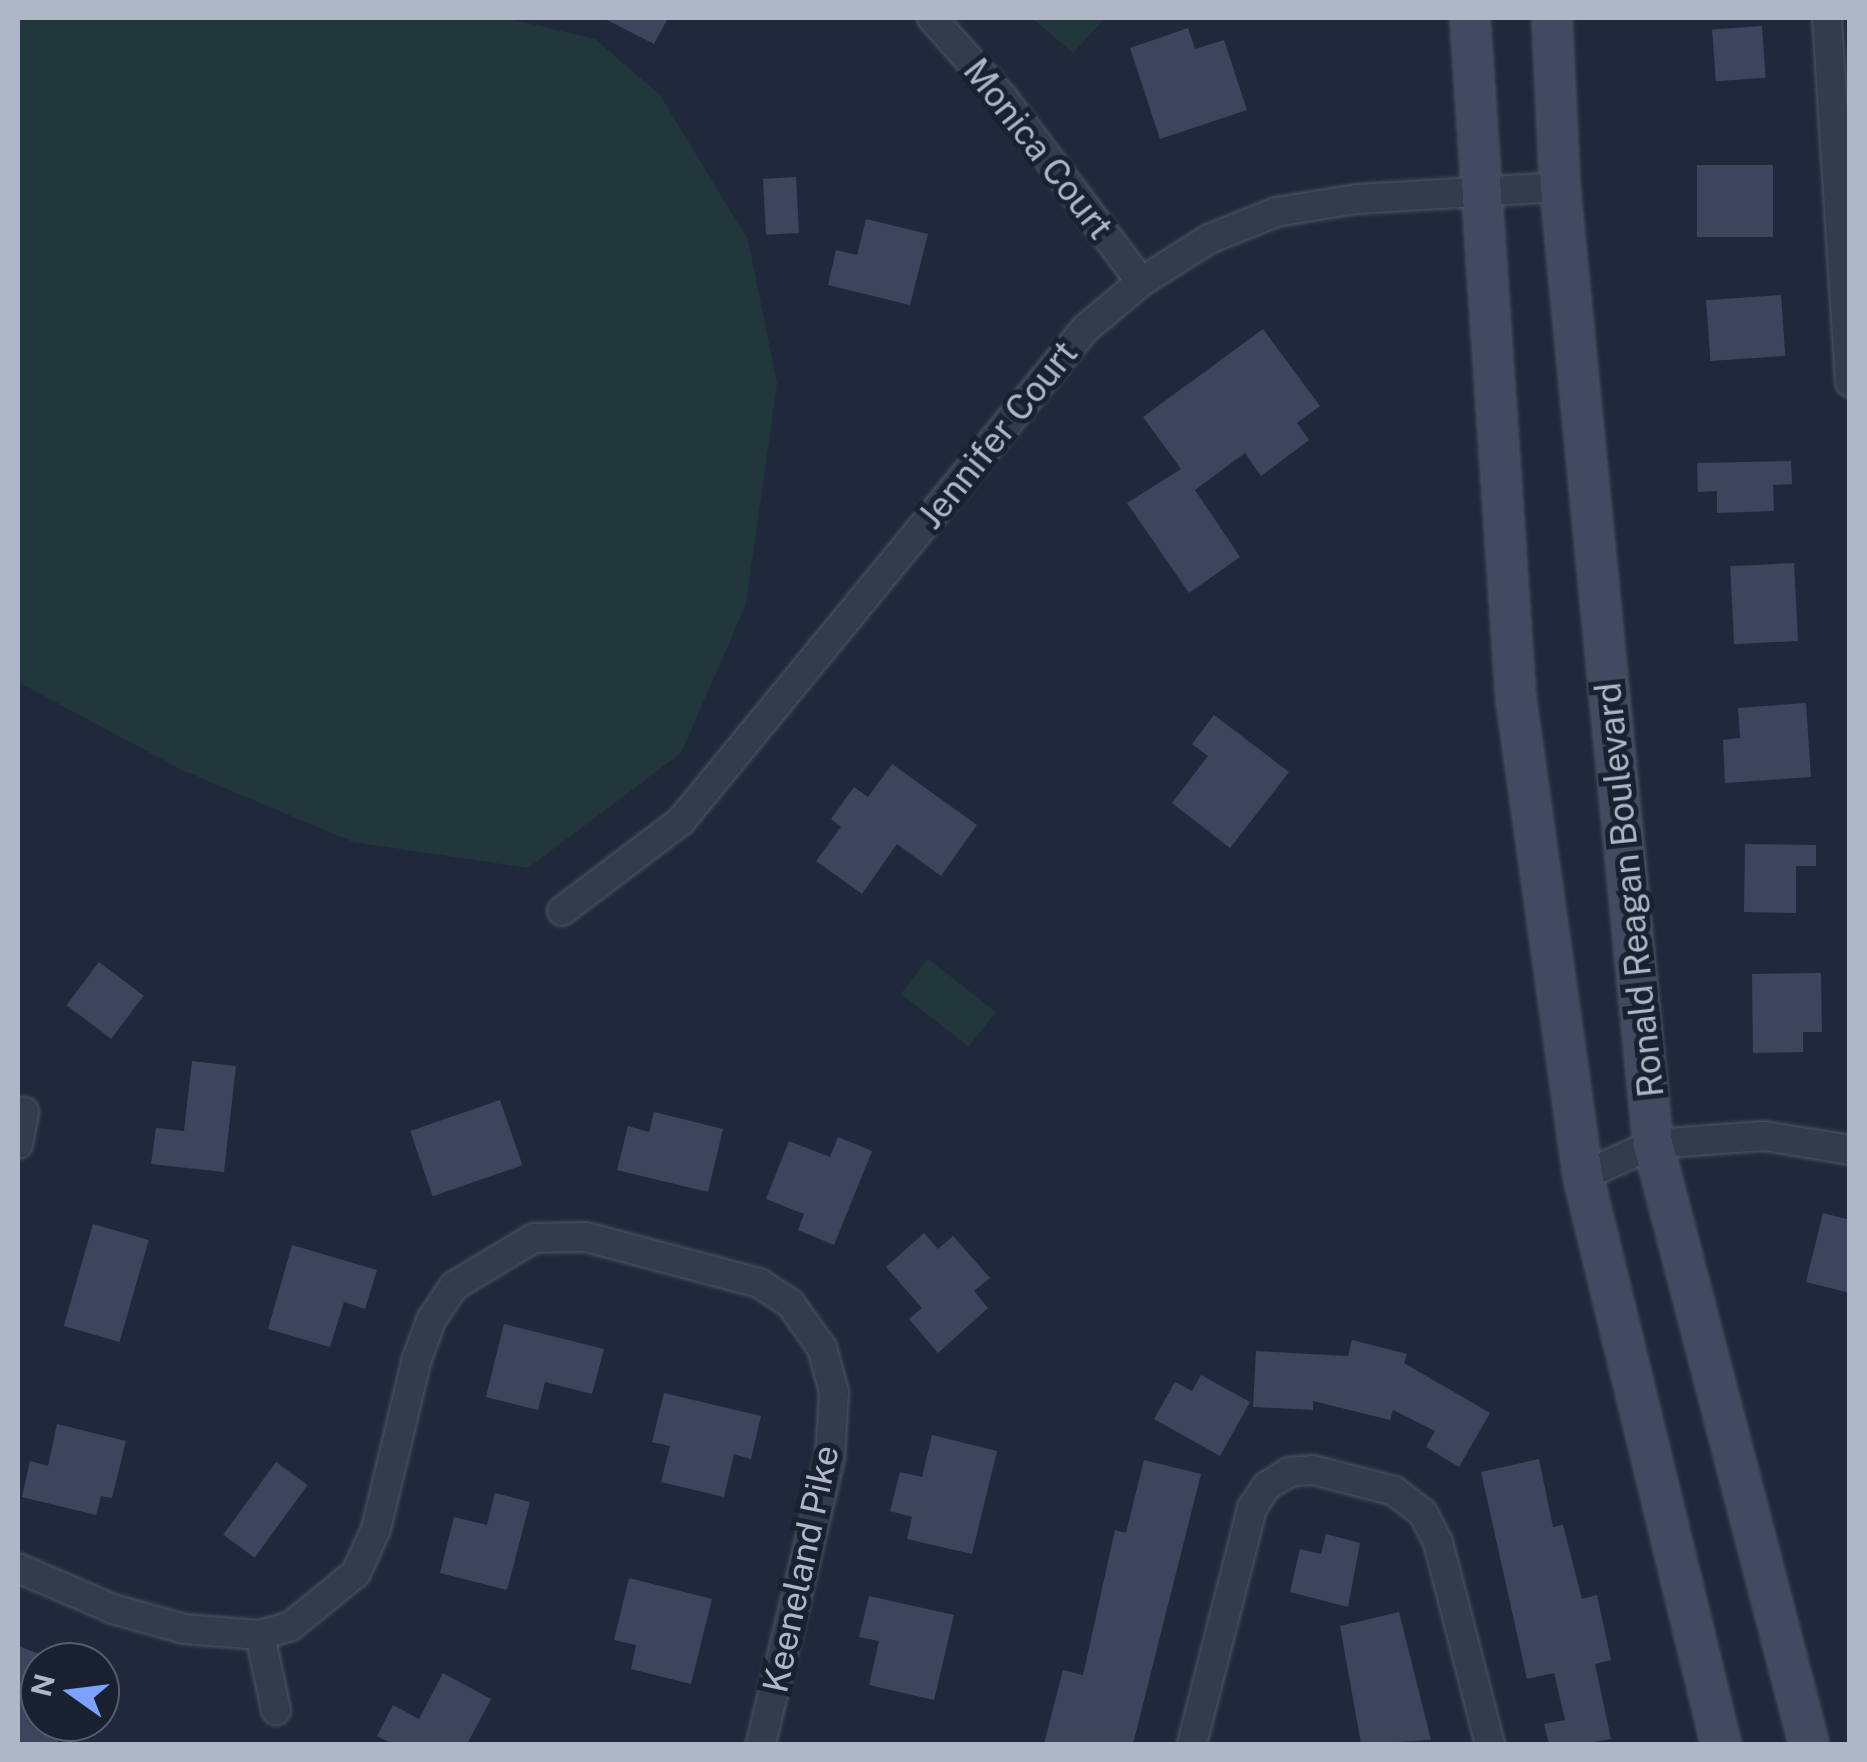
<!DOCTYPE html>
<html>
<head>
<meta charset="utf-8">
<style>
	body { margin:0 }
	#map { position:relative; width:1867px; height:1762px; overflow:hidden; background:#20293b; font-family:"Public Sans",sans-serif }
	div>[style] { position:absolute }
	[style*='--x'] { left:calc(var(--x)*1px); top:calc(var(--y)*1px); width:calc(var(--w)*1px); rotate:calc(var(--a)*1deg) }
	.green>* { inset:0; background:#22373c; transform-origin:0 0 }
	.building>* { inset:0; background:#3c455c; transform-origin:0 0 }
	.roads { filter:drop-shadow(0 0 2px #4f5666) drop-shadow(0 0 2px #4f5666) }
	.street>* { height:28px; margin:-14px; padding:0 14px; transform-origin:14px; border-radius:14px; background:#343b4c }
	.secondary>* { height:38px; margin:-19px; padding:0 19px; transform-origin:19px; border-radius:19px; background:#424a5f }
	span { translate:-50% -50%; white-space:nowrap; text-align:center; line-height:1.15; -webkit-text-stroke:10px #192030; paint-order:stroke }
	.street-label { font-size:35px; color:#afb6c8 }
	.frame { position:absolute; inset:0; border:20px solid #afb6c8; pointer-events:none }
	.north { position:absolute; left:20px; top:1642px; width:100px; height:100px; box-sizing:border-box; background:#192030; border:2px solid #555c6d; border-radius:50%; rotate:284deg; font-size:28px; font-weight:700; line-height:40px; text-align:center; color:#afb6c8 }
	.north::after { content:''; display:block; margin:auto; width:35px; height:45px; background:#7ca2ff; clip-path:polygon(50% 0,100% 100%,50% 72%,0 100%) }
</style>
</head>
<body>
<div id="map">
	<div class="green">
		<div style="clip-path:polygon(18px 18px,506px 18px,595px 39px,660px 95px,748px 240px,777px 383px,746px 604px,681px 753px,528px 868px,353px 842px,182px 770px,18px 682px)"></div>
		<div style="clip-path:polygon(1032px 18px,1105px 18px,1073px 53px)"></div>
		<div style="left:928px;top:959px;width:86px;height:44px;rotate:38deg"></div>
	</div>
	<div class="building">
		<div style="clip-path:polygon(603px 18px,668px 18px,654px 44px)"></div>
		<div style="left:1762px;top:26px;width:52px;height:50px;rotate:86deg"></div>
		<div style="clip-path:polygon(1188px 28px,1195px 49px,1224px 40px,1247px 110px,1160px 139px,1130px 48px)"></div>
		<div style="left:1697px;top:165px;width:76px;height:72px"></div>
		<div style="left:796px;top:177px;width:56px;height:33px;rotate:87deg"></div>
		<div style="clip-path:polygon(866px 219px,928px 234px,910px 305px,828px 285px,836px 250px,857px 255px)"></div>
		<div style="left:1781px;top:295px;width:61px;height:75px;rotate:86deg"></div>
		<div style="clip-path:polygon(1263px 329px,1320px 406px,1297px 423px,1309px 440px,1261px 476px,1245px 453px,1195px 490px,1240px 557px,1189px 593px,1127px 503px,1181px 469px,1143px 417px)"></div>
		<div style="clip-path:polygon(1791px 461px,1792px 484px,1773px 485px,1774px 511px,1717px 513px,1717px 491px,1698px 492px,1697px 463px)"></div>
		<div style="left:1794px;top:563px;width:78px;height:64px;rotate:87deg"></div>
		<div style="clip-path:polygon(1806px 703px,1811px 777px,1725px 783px,1723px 740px,1740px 738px,1738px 708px)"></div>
		<div style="clip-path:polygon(1214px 715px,1289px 772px,1230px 848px,1172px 803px,1208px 756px,1192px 744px)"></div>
		<div style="clip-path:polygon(892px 764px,977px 825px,941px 876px,897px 844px,862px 894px,816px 861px,841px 827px,831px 819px,854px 787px,868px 797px)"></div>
		<div style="clip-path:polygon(1745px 844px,1816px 845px,1816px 866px,1796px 866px,1796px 913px,1744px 912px)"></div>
		<div style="left:99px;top:962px;width:56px;height:54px;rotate:37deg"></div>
		<div style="clip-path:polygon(1821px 973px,1822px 1032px,1803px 1032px,1803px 1052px,1753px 1053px,1752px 974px)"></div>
		<div style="clip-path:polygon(192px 1061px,236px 1066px,224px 1172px,151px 1164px,156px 1128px,184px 1131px)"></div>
		<div style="left:500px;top:1100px;width:69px;height:95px;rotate:71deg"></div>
		<div style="clip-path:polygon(654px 1112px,723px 1129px,708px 1192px,617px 1170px,628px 1126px,649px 1132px)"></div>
		<div style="clip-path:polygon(838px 1137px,872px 1151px,834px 1245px,798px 1230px,804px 1214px,766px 1199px,789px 1141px,830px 1157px)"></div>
		<div style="clip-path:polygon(1823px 1213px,1850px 1220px,1850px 1293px,1806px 1282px)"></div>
		<div style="left:93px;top:1224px;width:58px;height:106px;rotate:16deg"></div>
		<div style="clip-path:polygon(924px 1233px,938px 1249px,953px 1236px,990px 1278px,974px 1291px,988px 1308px,938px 1353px,909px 1319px,922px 1308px,886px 1267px)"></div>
		<div style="clip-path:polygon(292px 1245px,377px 1270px,365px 1309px,344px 1302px,330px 1347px,268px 1329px)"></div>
		<div style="clip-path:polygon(504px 1324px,604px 1349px,592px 1394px,545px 1382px,538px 1410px,486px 1397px)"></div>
		<div style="clip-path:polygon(1352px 1340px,1407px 1354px,1404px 1363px,1490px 1413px,1459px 1467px,1426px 1447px,1435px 1431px,1393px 1410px,1390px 1420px,1313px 1401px,1313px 1410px,1253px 1407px,1256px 1351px,1348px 1356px)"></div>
		<div style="clip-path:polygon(1201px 1375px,1250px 1402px,1220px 1456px,1154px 1419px,1175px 1382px,1192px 1391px)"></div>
		<div style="clip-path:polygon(664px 1393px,761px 1416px,751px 1459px,734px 1454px,724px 1497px,661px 1482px,670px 1446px,652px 1442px)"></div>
		<div style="clip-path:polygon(57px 1424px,126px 1441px,112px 1498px,101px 1496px,96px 1515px,22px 1497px,30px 1461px,48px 1466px)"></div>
		<div style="clip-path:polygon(932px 1435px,997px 1451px,972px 1554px,907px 1539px,912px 1517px,890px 1511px,900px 1472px,922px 1477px)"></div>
		<div style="clip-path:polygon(1539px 1459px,1553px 1527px,1563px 1525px,1582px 1599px,1597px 1595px,1611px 1660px,1595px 1664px,1611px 1739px,1584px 1744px,1549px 1744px,1544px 1724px,1565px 1720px,1554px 1673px,1527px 1679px,1481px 1472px)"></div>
		<div style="clip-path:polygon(1144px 1460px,1201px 1474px,1133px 1744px,1044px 1744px,1063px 1670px,1083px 1675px,1115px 1530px,1126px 1533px)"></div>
		<div style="left:276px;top:1462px;width:39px;height:90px;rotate:36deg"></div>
		<div style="clip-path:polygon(495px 1493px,530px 1502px,507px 1590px,440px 1573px,454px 1517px,487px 1525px)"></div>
		<div style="clip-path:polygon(1326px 1534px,1360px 1543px,1348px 1607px,1290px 1592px,1300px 1549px,1321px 1554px)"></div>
		<div style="clip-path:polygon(629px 1578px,712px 1599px,691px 1684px,631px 1669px,636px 1645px,614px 1640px)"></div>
		<div style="clip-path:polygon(869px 1596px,954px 1615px,934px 1700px,869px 1685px,879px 1641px,859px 1637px)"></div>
		<div style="clip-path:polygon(1399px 1612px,1431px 1740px,1361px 1744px,1340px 1626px)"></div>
		<div style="clip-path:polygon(18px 1646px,40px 1654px,40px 1722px,65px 1722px,57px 1744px,18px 1744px)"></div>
		<div style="clip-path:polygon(443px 1673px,491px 1699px,467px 1744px,393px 1744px,377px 1736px,393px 1705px,419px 1719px)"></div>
	</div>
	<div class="roads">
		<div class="street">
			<div style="--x:932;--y:18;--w:107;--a:48.4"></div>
			<div style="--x:1003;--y:98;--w:230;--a:53.1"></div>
			<div style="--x:1827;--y:18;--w:365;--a:86.4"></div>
			<div style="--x:562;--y:911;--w:149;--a:-37.1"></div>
			<div style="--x:681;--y:821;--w:637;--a:-50.61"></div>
			<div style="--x:1085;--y:329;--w:73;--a:-40"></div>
			<div style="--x:1141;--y:282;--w:80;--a:-32.3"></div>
			<div style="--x:1209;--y:239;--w:72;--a:-21.9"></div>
			<div style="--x:1276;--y:212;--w:82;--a:-9.1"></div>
			<div style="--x:1357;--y:199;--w:203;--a:-3.4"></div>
			<div style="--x:18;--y:1144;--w:33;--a:-79"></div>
			<div style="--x:1583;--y:1176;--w:77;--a:-24.6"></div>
			<div style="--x:1653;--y:1144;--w:111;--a:-4.1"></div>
			<div style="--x:1764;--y:1136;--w:87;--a:9.2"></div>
			<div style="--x:18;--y:1568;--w:103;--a:23.3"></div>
			<div style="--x:113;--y:1609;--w:74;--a:15.7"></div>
			<div style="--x:184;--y:1629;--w:76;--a:4.5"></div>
			<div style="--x:260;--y:1635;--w:32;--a:-16"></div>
			<div style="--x:291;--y:1626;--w:84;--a:-39.2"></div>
			<div style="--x:356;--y:1573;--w:48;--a:-65.6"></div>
			<div style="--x:376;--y:1529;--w:172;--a:-76.5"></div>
			<div style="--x:416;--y:1362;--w:45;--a:-70.3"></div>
			<div style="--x:431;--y:1320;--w:41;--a:-55.9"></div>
			<div style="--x:454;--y:1286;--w:93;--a:-31"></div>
			<div style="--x:534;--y:1238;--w:52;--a:-1.1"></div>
			<div style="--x:586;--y:1237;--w:179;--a:14.9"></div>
			<div style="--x:759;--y:1283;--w:37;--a:33"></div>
			<div style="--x:790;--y:1303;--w:55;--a:54.6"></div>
			<div style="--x:822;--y:1348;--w:46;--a:74.7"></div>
			<div style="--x:834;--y:1392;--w:66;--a:93.5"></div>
			<div style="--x:830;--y:1458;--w:294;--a:103.6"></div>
			<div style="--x:260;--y:1635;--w:77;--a:78"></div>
			<div style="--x:1192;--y:1744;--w:244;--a:-75.7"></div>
			<div style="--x:1252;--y:1508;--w:27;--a:-56"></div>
			<div style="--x:1267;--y:1486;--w:26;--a:-32"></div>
			<div style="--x:1289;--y:1472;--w:24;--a:-5"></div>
			<div style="--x:1313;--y:1470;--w:84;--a:14.5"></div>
			<div style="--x:1394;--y:1491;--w:36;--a:37"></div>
			<div style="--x:1423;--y:1513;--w:33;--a:63"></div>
			<div style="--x:1438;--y:1542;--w:209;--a:75.6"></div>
		</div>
		<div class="secondary">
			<div style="--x:1470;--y:18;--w:683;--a:86.14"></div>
			<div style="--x:1516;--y:699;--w:482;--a:82"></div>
			<div style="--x:1583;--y:1176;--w:585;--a:76.34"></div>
			<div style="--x:1552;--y:18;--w:169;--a:87.3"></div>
			<div style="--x:1560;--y:187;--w:962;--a:84.45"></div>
			<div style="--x:1653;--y:1144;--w:620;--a:75.43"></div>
		</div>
	</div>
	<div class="street-label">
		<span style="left:1038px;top:149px;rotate:52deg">Monica Court</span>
		<span style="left:998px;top:435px;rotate:-51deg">Jennifer Court</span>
		<span style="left:1630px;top:890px;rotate:-96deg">Ronald Reagan Boulevard</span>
		<span style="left:801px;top:1569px;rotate:-78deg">Keeneland Pike</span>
	</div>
	<div class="frame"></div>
	<div class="north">N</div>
</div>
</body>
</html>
